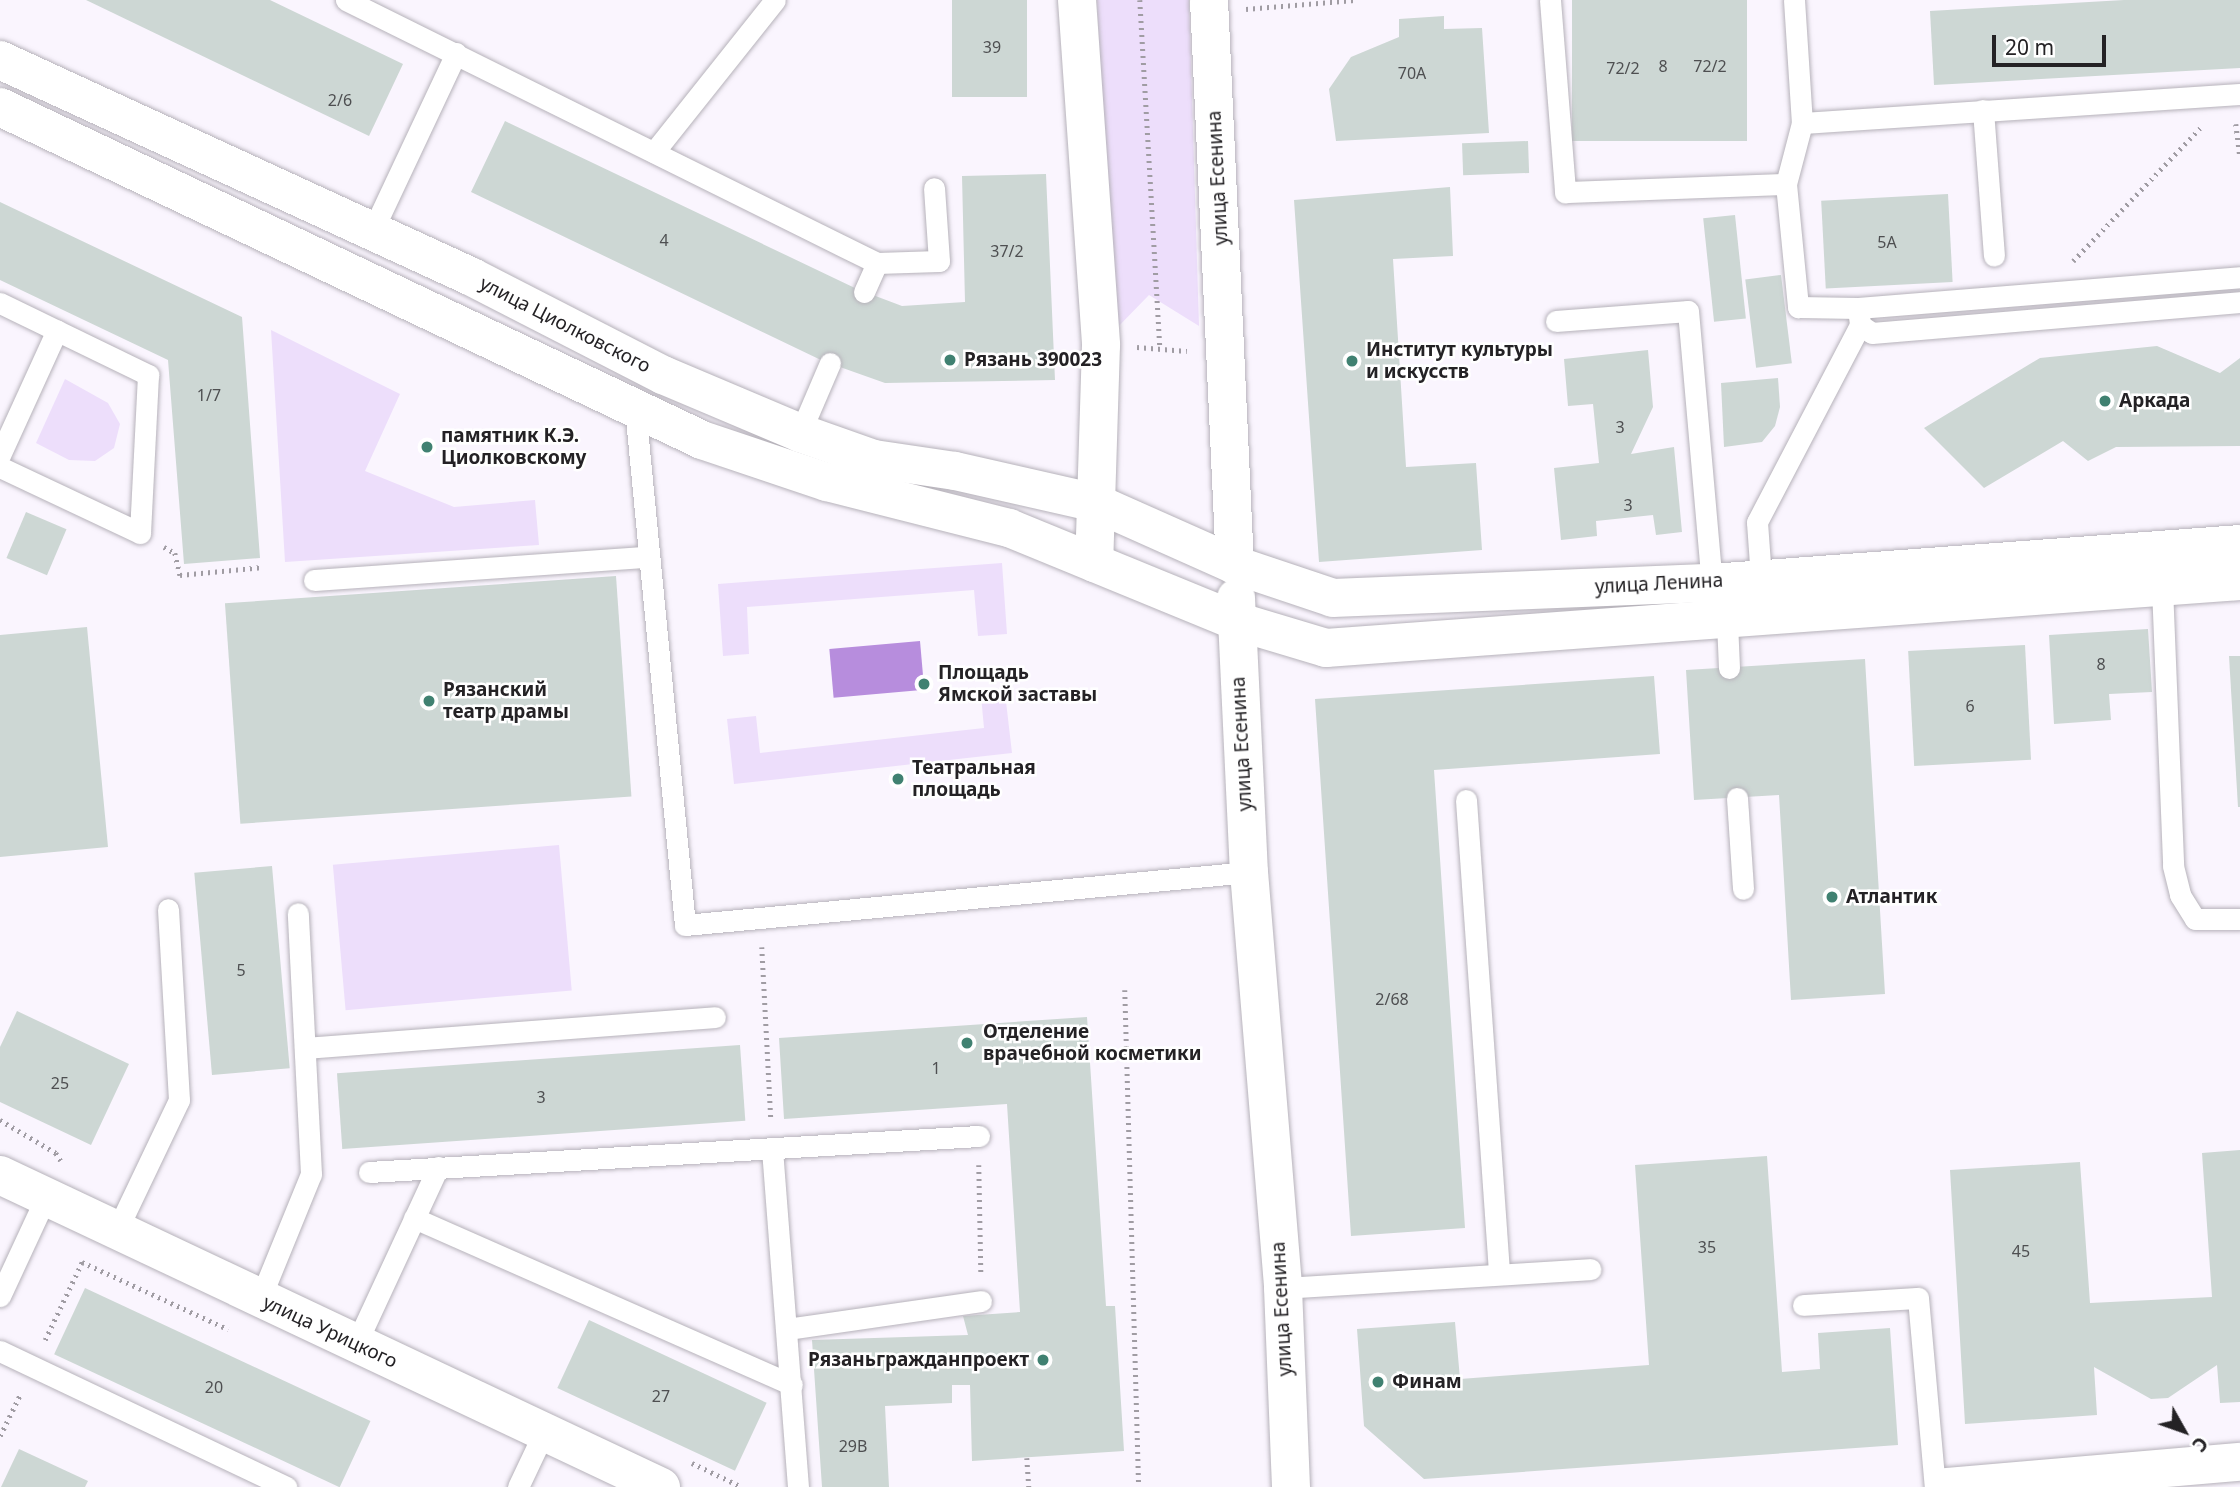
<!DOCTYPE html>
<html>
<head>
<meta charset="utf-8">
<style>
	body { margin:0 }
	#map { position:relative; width:2240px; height:1487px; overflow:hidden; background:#faf5fe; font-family:"Noto Sans",sans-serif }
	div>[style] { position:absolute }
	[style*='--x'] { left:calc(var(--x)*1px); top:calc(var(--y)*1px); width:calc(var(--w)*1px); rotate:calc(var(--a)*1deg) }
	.green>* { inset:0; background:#eddefb; transform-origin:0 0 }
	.water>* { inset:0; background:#b78ddd; transform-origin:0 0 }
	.building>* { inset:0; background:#cdd7d4; transform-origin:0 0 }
	.path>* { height:4.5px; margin-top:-2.25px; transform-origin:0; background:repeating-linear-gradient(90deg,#a09ca3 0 2px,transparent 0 7px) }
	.roads { filter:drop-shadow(0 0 2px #b6b2ba) drop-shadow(0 0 2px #b6b2ba) }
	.lane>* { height:21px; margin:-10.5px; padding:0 10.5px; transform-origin:10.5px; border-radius:10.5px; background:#fff }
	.street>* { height:38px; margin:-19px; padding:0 19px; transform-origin:19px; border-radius:19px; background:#fff }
	.secondary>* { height:38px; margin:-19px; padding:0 19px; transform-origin:19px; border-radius:19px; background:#fff }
	.primary>* { height:38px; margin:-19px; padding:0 19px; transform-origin:19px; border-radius:19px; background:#fff }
	.dots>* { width:19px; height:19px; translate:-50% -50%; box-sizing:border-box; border:4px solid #fff; border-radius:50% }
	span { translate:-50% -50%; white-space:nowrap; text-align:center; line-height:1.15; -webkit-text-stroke:5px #fff; paint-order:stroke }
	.number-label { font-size:16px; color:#4e4f51 }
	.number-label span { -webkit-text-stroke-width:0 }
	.street-label { font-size:19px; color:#242225 }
	.poi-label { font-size:19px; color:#242225; font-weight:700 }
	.left { translate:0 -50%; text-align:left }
	.right { translate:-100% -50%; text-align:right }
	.north { position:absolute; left:2149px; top:1396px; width:70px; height:70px; -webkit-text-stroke:5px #fff; paint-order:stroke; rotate:130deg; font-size:19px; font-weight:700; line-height:28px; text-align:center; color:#242225 }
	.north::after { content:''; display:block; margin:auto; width:24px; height:32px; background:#242225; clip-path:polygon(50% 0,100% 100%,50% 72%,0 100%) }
	.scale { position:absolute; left:1992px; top:35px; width:114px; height:32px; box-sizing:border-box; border:4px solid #242225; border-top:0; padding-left:9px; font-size:21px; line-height:24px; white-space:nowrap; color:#242225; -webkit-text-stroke:5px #fff; paint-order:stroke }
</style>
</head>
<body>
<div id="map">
	<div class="green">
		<div style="clip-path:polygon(1097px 0,1189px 0,1199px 326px,1149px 295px,1113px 332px)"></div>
		<div style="clip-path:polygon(271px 330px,400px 394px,365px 471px,454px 507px,535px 500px,539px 545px,285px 562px)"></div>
		<div style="clip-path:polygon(65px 379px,108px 403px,120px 424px,114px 448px,95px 461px,69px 460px,36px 443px)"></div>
		<div style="clip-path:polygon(1002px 563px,1007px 634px,978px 636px,974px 590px,747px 607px,749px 654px,723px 656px,718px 584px)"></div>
		<div style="clip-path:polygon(1005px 693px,1012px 753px,734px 784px,727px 719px,756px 716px,760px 753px,984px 728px,981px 696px)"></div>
		<div style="left:559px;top:845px;width:146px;height:227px;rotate:85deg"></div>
	</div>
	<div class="water">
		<div style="left:920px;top:641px;width:49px;height:91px;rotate:85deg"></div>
	</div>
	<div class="building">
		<div style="clip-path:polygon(86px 0,270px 0,403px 64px,369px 136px)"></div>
		<div style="left:952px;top:0;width:75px;height:97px"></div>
		<div style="left:1572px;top:0;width:175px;height:141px"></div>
		<div style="clip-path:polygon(2124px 0,2240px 0,2240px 68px,1934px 85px,1930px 11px)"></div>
		<div style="clip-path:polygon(1444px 16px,1444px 29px,1482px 28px,1489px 133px,1336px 141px,1329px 89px,1351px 57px,1399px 37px,1399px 19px)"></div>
		<div style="clip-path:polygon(505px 121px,857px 289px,902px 306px,965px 302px,962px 176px,1046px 174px,1055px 380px,885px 383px,823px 361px,471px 192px)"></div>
		<div style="left:1528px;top:141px;width:32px;height:66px;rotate:88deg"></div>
		<div style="clip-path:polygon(1450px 187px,1453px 256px,1393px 259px,1406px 467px,1476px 463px,1482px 550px,1319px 562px,1294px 200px)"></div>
		<div style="left:1948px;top:194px;width:88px;height:127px;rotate:87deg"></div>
		<div style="clip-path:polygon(0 202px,242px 317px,260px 558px,184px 564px,168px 360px,0 280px)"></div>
		<div style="left:1735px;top:215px;width:104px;height:32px;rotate:84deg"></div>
		<div style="left:1781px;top:275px;width:89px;height:36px;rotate:83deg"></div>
		<div style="clip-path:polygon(2157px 346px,2220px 373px,2240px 358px,2240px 446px,2116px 447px,2088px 461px,2063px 441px,1984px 488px,1924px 428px,2040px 358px)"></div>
		<div style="clip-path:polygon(1648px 350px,1653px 407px,1631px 454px,1674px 447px,1682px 532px,1656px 535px,1653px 515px,1596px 521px,1597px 536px,1561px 540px,1554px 468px,1599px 463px,1593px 404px,1568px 406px,1564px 359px)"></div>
		<div style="clip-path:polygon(1778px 378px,1780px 407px,1775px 426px,1762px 442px,1724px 447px,1721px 383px)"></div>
		<div style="left:26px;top:512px;width:44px;height:50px;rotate:23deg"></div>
		<div style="left:616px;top:576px;width:221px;height:392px;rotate:86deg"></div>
		<div style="clip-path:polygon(87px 627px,108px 847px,0 857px,0 635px)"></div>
		<div style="clip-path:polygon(2148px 629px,2152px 692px,2109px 694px,2111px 720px,2054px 724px,2049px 635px)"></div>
		<div style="left:2025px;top:645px;width:115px;height:117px;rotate:87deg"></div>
		<div style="clip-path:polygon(2229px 656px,2240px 656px,2240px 807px,2238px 807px)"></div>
		<div style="clip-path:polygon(1865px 659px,1885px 994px,1791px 1000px,1779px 795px,1694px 800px,1686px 670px)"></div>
		<div style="clip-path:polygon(1654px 676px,1660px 754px,1434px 770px,1465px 1228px,1351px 1236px,1315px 699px)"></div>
		<div style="left:272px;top:866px;width:203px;height:78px;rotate:85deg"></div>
		<div style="clip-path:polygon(17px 1011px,129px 1064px,91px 1145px,0 1102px,0 1047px)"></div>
		<div style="clip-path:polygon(1087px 1017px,1106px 1306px,1115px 1306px,1124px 1451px,972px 1461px,970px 1385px,952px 1385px,952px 1403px,885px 1406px,889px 1487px,822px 1487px,812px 1340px,968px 1335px,963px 1316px,1020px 1312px,1007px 1104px,784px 1119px,779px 1038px)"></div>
		<div style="left:740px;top:1045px;width:76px;height:404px;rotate:86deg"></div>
		<div style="clip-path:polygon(2240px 1150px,2240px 1402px,2220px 1403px,2217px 1365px,2168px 1398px,2151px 1399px,2094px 1367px,2097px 1415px,1965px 1424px,1950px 1170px,2080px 1162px,2090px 1303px,2212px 1297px,2202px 1153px)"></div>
		<div style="clip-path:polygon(1767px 1156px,1782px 1372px,1820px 1369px,1818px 1333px,1890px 1328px,1898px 1445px,1424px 1479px,1364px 1426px,1357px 1329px,1455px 1322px,1460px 1379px,1649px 1365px,1635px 1165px)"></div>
		<div style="left:85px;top:1288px;width:315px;height:73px;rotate:25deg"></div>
		<div style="left:589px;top:1320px;width:196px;height:75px;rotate:25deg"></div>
		<div style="clip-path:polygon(19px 1449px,88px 1481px,85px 1487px,1px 1487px)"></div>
	</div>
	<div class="path">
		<div style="--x:1140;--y:0;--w:350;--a:86.7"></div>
		<div style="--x:1246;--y:9;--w:109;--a:-4.7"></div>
		<div style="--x:2236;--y:124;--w:34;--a:83"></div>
		<div style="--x:2073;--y:261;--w:184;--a:-46.3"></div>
		<div style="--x:1137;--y:347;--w:50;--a:4.6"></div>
		<div style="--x:164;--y:547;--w:13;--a:29"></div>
		<div style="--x:175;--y:553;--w:23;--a:77"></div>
		<div style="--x:180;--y:575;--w:83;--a:-5.5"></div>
		<div style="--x:762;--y:947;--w:173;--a:87"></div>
		<div style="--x:1125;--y:990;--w:497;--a:88.4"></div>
		<div style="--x:0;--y:1120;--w:65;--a:30.5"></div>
		<div style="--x:56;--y:1153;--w:9;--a:58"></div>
		<div style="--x:979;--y:1165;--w:107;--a:88.9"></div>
		<div style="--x:82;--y:1262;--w:161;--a:24.7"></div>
		<div style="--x:45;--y:1340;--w:89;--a:-64.6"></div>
		<div style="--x:0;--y:1436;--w:48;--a:-64"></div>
		<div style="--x:1027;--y:1458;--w:29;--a:86"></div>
		<div style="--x:692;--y:1463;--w:55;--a:25.6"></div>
	</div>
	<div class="roads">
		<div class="lane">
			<div style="--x:346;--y:0;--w:593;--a:26.35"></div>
			<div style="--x:877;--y:263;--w:62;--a:-1.8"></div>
			<div style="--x:939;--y:261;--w:73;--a:-93.9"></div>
			<div style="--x:1550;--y:0;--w:193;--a:85.5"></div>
			<div style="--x:1565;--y:192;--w:221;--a:-2.1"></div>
			<div style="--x:1794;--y:0;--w:123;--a:86.3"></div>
			<div style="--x:1802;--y:123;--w:63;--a:104.7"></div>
			<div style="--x:1786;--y:184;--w:124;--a:84.4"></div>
			<div style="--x:1798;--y:307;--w:60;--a:1"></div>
			<div style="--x:1858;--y:308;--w:383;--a:-4.6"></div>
			<div style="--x:1983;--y:110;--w:146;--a:85.7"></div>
			<div style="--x:1802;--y:123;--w:439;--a:-3.8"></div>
			<div style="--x:654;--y:152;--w:194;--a:-51.5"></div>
			<div style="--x:371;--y:234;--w:200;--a:-64.8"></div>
			<div style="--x:864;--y:292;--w:32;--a:-66"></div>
			<div style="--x:0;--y:303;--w:165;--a:25.9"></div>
			<div style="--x:148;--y:375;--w:158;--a:92.9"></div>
			<div style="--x:140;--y:533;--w:155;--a:-154.8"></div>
			<div style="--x:1858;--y:308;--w:17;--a:83"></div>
			<div style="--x:1860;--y:325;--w:14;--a:34"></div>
			<div style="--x:1872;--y:333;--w:369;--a:-4.8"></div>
			<div style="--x:1556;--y:321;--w:132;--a:-4.3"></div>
			<div style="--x:1688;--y:311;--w:273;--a:85"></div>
			<div style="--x:635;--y:408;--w:519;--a:84.48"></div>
			<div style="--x:685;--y:925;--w:566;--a:-5.37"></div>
			<div style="--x:800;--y:433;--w:76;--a:-66.8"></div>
			<div style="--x:0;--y:455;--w:137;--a:-65.5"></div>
			<div style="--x:1761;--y:578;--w:56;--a:-94.1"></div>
			<div style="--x:1757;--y:522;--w:222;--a:-62.4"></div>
			<div style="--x:314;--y:580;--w:334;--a:-4"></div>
			<div style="--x:2162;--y:587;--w:279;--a:87.7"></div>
			<div style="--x:2173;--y:866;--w:30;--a:76"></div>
			<div style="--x:2180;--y:895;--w:28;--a:58"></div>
			<div style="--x:2195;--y:919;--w:45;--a:0"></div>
			<div style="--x:1727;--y:622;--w:46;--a:87.5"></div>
			<div style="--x:1737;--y:798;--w:91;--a:86.2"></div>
			<div style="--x:1466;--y:800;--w:475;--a:86"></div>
			<div style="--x:305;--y:1048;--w:411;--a:-4.3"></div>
			<div style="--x:772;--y:1149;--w:339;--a:85.6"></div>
			<div style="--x:369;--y:1172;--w:611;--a:-3.38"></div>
			<div style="--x:414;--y:1218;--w:413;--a:23.8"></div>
			<div style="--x:117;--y:1230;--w:144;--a:-64.5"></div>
			<div style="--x:179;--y:1100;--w:191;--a:-93.3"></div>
			<div style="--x:1283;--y:1288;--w:308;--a:-3.5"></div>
			<div style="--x:0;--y:1296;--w:109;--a:-65.1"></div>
			<div style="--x:260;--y:1299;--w:135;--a:-67.8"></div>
			<div style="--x:311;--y:1174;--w:261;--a:-92.9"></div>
			<div style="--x:1803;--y:1305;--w:115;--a:-3.5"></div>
			<div style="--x:1918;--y:1298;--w:190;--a:84.9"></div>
			<div style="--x:787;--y:1329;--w:196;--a:-8.2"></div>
			<div style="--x:356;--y:1344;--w:195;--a:-65.1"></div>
			<div style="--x:0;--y:1351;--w:317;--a:25.4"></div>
			<div style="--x:518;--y:1487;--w:59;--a:-64.7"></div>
		</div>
		<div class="street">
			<div style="--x:0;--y:1175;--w:731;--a:25.27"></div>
			<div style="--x:1946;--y:1487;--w:295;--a:-4.9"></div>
		</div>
		<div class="secondary">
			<div style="--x:1077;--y:0;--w:346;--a:86"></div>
			<div style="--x:1101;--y:345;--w:218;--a:91.8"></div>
			<div style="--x:1209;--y:0;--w:566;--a:87.37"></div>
		</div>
		<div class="primary">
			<div style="--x:0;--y:60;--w:519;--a:24.69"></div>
			<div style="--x:472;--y:277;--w:215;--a:27.2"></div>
			<div style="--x:663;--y:375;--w:149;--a:22.9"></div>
			<div style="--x:800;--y:433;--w:78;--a:19.4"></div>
			<div style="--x:874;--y:459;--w:82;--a:8.4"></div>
			<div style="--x:955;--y:471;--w:145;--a:12.8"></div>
			<div style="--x:1096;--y:503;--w:152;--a:24"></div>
			<div style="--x:1235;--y:565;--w:103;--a:18.6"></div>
			<div style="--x:1333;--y:598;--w:379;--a:-2.3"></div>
			<div style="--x:1712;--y:583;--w:529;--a:-4.22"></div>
			<div style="--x:0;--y:107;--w:777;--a:25.38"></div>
			<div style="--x:702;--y:440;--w:132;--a:18.6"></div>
			<div style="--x:827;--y:482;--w:188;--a:14.2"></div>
			<div style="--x:1009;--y:528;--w:245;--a:22.3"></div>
			<div style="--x:1236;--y:621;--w:94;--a:16.7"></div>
			<div style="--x:1326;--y:648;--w:916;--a:-4.19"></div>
			<div style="--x:1236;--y:598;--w:274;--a:87.3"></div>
			<div style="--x:1249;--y:872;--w:417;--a:85.3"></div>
			<div style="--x:1283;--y:1288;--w:199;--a:87.7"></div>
		</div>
	</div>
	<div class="dots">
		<div style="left:950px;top:360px;background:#408171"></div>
		<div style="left:1352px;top:361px;background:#408171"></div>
		<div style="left:2105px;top:401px;background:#408171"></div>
		<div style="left:427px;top:447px;background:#408171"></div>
		<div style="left:924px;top:684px;background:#408171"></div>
		<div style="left:429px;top:701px;background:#408171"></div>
		<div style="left:898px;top:779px;background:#408171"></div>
		<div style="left:1832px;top:897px;background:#408171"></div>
		<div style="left:967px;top:1043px;background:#408171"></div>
		<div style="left:1043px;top:1360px;background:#408171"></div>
		<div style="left:1378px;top:1382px;background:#408171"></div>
	</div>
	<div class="number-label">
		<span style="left:992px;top:47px">39</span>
		<span style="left:1663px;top:66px">8</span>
		<span style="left:1710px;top:66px">72/2</span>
		<span style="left:1623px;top:68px">72/2</span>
		<span style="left:1412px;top:73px">70А</span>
		<span style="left:340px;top:100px">2/6</span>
		<span style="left:664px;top:240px">4</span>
		<span style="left:1887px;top:242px">5А</span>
		<span style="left:1007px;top:251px">37/2</span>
		<span style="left:209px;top:395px">1/7</span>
		<span style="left:1620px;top:427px">3</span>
		<span style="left:1628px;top:505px">3</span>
		<span style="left:2101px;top:664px">8</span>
		<span style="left:1970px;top:706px">6</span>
		<span style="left:241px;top:970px">5</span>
		<span style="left:1392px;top:999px">2/68</span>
		<span style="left:936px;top:1068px">1</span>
		<span style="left:60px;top:1083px">25</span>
		<span style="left:541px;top:1097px">3</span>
		<span style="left:1707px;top:1247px">35</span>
		<span style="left:2021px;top:1251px">45</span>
		<span style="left:214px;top:1387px">20</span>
		<span style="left:661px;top:1396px">27</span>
		<span style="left:853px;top:1446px">29В</span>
	</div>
	<div class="street-label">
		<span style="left:1218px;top:178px;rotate:-93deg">улица Есенина</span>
		<span style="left:565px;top:325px;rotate:27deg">улица Циолковского</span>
		<span style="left:1659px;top:584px;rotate:-3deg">улица Ленина</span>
		<span style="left:1242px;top:744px;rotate:-93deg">улица Есенина</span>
		<span style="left:1282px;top:1309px;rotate:-93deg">улица Есенина</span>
		<span style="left:330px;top:1332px;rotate:25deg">улица Урицкого</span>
	</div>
	<div class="poi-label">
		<span class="left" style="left:1366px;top:361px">Институт культуры<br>и искусств</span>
		<span class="left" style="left:964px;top:360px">Рязань 390023</span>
		<span class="left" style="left:2119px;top:401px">Аркада</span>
		<span class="left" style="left:441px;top:447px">памятник К.Э.<br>Циолковскому</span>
		<span class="left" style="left:938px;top:684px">Площадь<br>Ямской заставы</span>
		<span class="left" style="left:443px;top:701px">Рязанский<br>театр драмы</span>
		<span class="left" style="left:912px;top:779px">Театральная<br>площадь</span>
		<span class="left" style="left:1846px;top:897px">Атлантик</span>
		<span class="left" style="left:983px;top:1043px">Отделение<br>врачебной косметики</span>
		<span class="right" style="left:1029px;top:1360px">Рязаньгражданпроект</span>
		<span class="left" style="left:1392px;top:1382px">Финам</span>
	</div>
	<div class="north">С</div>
	<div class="scale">20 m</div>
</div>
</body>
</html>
